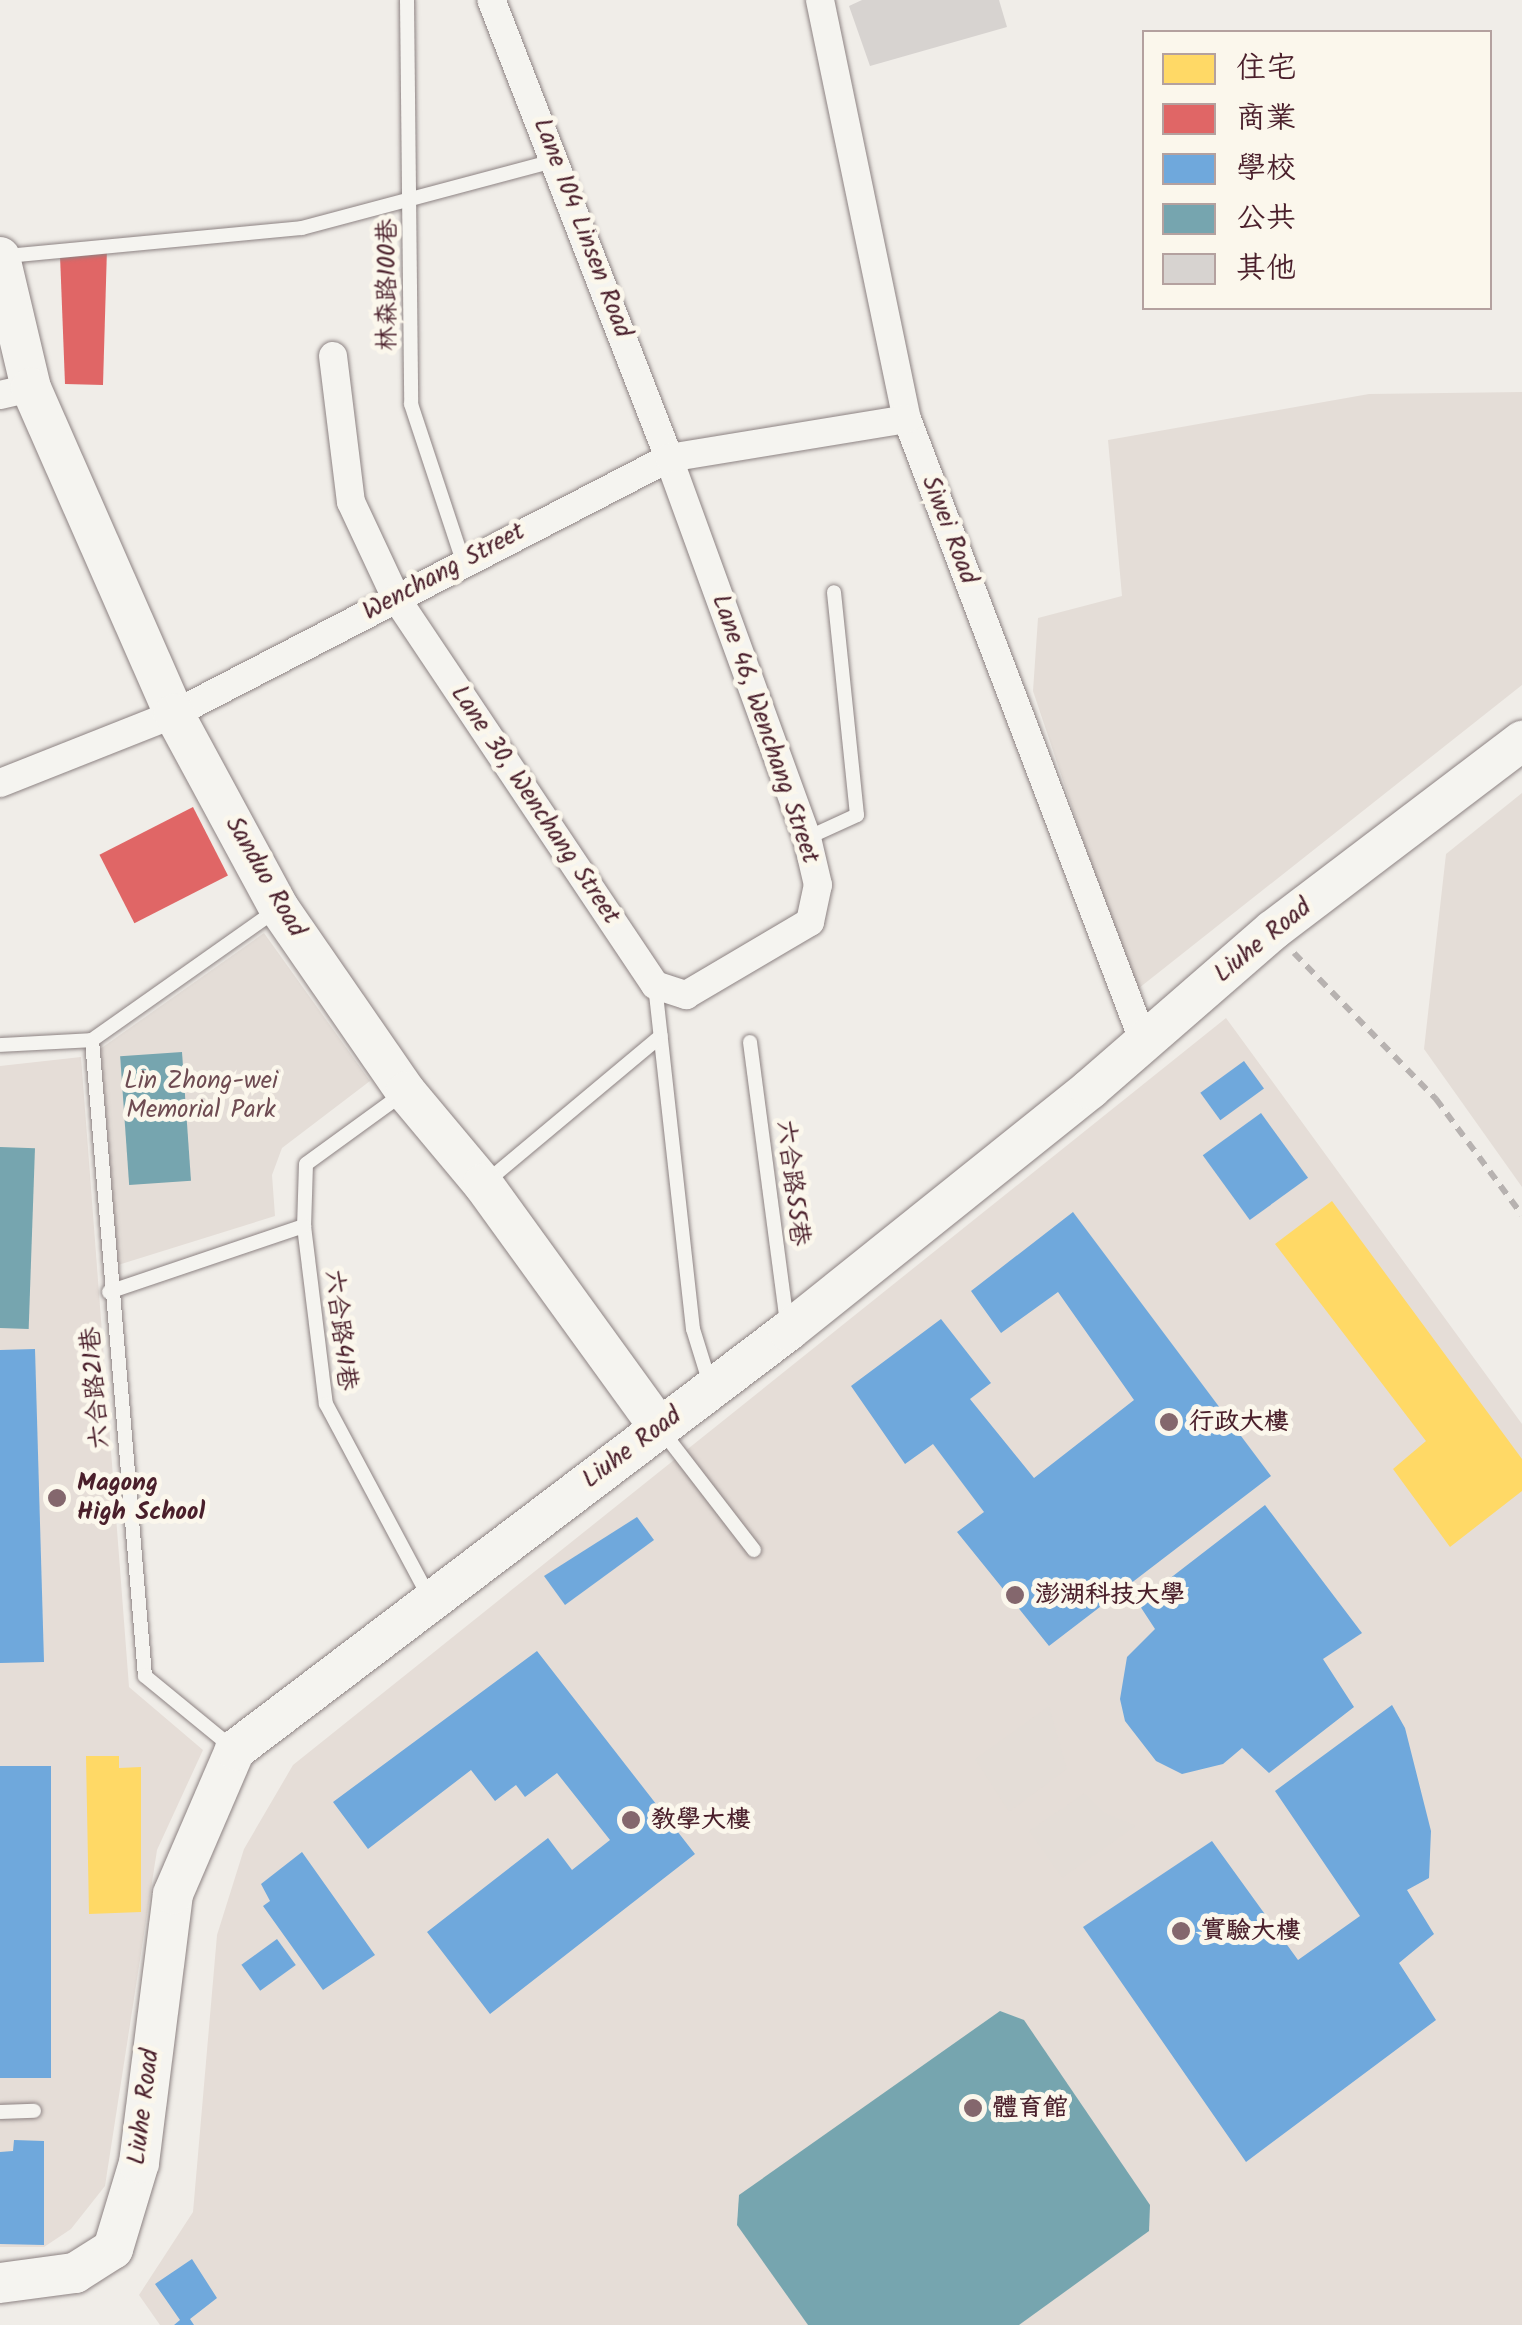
<!DOCTYPE html>
<html>
<head>
<meta charset="utf-8">
<style>
	body { margin:0 }
	#map { position:relative; width:1522px; height:2325px; overflow:hidden; background:#f0ede8; font-family:Kalam,"LXGW WenKai TC",sans-serif }
	div>[style] { position:absolute }
	[style*='--x'] { left:calc(var(--x)*1px); top:calc(var(--y)*1px); width:calc(var(--w)*1px); rotate:calc(var(--a)*1deg) }
	.built>* { inset:0; background:#e5ddd7 }
	.green>* { inset:0; background:#e4ddd7 }
	.homes>* { inset:0; background:#ffd966 }
	.shops>* { inset:0; background:#e06666; transform-origin:0 0 }
	.schools>* { inset:0; background:#6fa8dc; transform-origin:0 0 }
	.public>* { inset:0; background:#76a5af; transform-origin:0 0 }
	.building>* { inset:0; background:#d7d3d0 }
	.path>* { height:6px; margin-top:-3px; transform-origin:0; background:repeating-linear-gradient(90deg,#b7b2b0 0 10px,transparent 0 18px) }
	.roads { filter:drop-shadow(0 0 2px #8d8383) drop-shadow(0 0 2px #8d8383) }
	.lane>* { height:14px; margin:-7px; padding:0 7px; transform-origin:7px; border-radius:7px; background:#f5f4f0 }
	.street>* { height:28px; margin:-14px; padding:0 14px; transform-origin:14px; border-radius:14px; background:#f5f4f0 }
	.secondary>* { height:40px; margin:-20px; padding:0 20px; transform-origin:20px; border-radius:20px; background:#f5f4f0 }
	.dots>* { width:28px; height:28px; translate:-50% -50%; box-sizing:border-box; border:5px solid #fbf7ec; border-radius:50% }
	span { translate:-50% -50%; white-space:nowrap; text-align:center; line-height:1.15; -webkit-text-stroke:10px #fbf7ec; paint-order:stroke }
	.street-label { font-size:25px; color:#4a1f2b }
	.park-label { font-size:25px; color:#6e4b52 }
	.poi-label { font-size:25px; color:#4a1f2b; font-weight:700 }
	.left { translate:0 -50%; text-align:left }
	.legend { position:absolute; left:1142px; top:30px; width:350px; height:280px; box-sizing:border-box; background:#fbf7ec; border:2px solid #b4a19f; margin:0; padding:12px 18px; list-style:none; font-size:30px; color:#4a1f2b }
	.legend li { display:flex; align-items:center; gap:20px; height:50px }
	.legend b { width:50px; border:2px solid #b4a19f }
</style>
</head>
<body>
<div id="map">
	<div class="built">
		<div style="clip-path:polygon(1226px 1018px,1522px 1424px,1522px 2325px,160px 2325px,139px 2295px,193px 2212px,217px 1935px,244px 1849px,293px 1765px)"></div>
		<div style="clip-path:polygon(81px 1057px,129px 1687px,203px 1750px,157px 1850px,105px 2186px,71px 2229px,44px 2247px,0 2247px,0 1066px)"></div>
	</div>
	<div class="green">
		<div style="clip-path:polygon(1522px 392px,1522px 685px,1134px 992px,1033px 691px,1038px 618px,1122px 596px,1108px 440px,1369px 394px)"></div>
		<div style="clip-path:polygon(1522px 793px,1522px 1187px,1424px 1049px,1446px 854px)"></div>
		<div style="clip-path:polygon(264px 933px,370px 1081px,282px 1148px,272px 1175px,275px 1216px,118px 1265px,100px 1049px)"></div>
		<div style="clip-path:polygon(1049px 1706px,1067px 1769px,1009px 1812px,975px 1759px)"></div>
		<div style="clip-path:polygon(1085px 1793px,1105px 1813px,1136px 1826px,1062px 1878px,1029px 1831px)"></div>
	</div>
	<div class="homes">
		<div style="clip-path:polygon(1332px 1201px,1522px 1459px,1522px 1491px,1450px 1547px,1393px 1469px,1426px 1441px,1275px 1244px)"></div>
		<div style="clip-path:polygon(86px 1756px,119px 1756px,119px 1768px,141px 1767px,141px 1912px,89px 1914px)"></div>
	</div>
	<div class="shops">
		<div style="clip-path:polygon(107px 248px,103px 385px,65px 384px,60px 255px)"></div>
		<div style="left:193px;top:807px;width:77px;height:105px;rotate:63deg"></div>
	</div>
	<div class="schools">
		<div style="left:1244px;top:1061px;width:34px;height:54px;rotate:54deg"></div>
		<div style="left:1261px;top:1113px;width:80px;height:72px;rotate:54deg"></div>
		<div style="clip-path:polygon(1073px 1212px,1271px 1476px,1049px 1646px,957px 1532px,984px 1512px,933px 1444px,905px 1464px,851px 1386px,941px 1319px,991px 1383px,970px 1399px,1034px 1478px,1134px 1400px,1058px 1292px,1001px 1333px,971px 1291px)"></div>
		<div style="clip-path:polygon(35px 1349px,44px 1662px,0 1663px,0 1350px)"></div>
		<div style="clip-path:polygon(1265px 1505px,1362px 1633px,1323px 1659px,1354px 1707px,1269px 1773px,1242px 1748px,1223px 1764px,1182px 1774px,1156px 1761px,1125px 1721px,1120px 1699px,1127px 1657px,1155px 1629px,1138px 1603px)"></div>
		<div style="clip-path:polygon(637px 1517px,654px 1540px,565px 1605px,544px 1576px)"></div>
		<div style="clip-path:polygon(537px 1651px,695px 1854px,490px 2014px,427px 1932px,548px 1838px,572px 1870px,610px 1840px,557px 1773px,525px 1797px,516px 1785px,495px 1801px,471px 1770px,368px 1849px,333px 1802px)"></div>
		<div style="clip-path:polygon(1392px 1705px,1405px 1728px,1431px 1831px,1429px 1878px,1407px 1890px,1434px 1934px,1399px 1963px,1436px 2020px,1246px 2162px,1083px 1927px,1212px 1841px,1298px 1960px,1360px 1916px,1275px 1791px)"></div>
		<div style="left:0;top:1766px;width:51px;height:312px"></div>
		<div style="clip-path:polygon(302px 1852px,375px 1955px,323px 1990px,263px 1906px,270px 1901px,261px 1884px)"></div>
		<div style="left:277px;top:1939px;width:32px;height:44px;rotate:54deg"></div>
		<div style="clip-path:polygon(14px 2140px,44px 2141px,44px 2245px,0 2244px,0 2152px,13px 2151px)"></div>
		<div style="clip-path:polygon(192px 2259px,217px 2298px,190px 2319px,194px 2325px,174px 2325px,180px 2320px,155px 2284px)"></div>
	</div>
	<div class="public">
		<div style="left:182px;top:1052px;width:129px;height:62px;rotate:86deg"></div>
		<div style="left:0;top:1147px;width:35px;height:181px;rotate:2deg"></div>
		<div style="clip-path:polygon(1000px 2011px,1024px 2020px,1150px 2205px,1149px 2231px,1019px 2325px,808px 2325px,737px 2225px,739px 2195px)"></div>
	</div>
	<div class="building">
		<div style="clip-path:polygon(862px 0,999px 0,1007px 27px,870px 66px,849px 6px)"></div>
	</div>
	<div class="path">
		<div style="--x:1294;--y:953;--w:204;--a:45.8"></div>
		<div style="--x:1436;--y:1099;--w:144;--a:53.4"></div>
	</div>
	<div class="roads">
		<div class="lane">
			<div style="--x:407;--y:0;--w:404;--a:89.4"></div>
			<div style="--x:411;--y:404;--w:165;--a:71.7"></div>
			<div style="--x:6;--y:256;--w:297;--a:-5.4"></div>
			<div style="--x:302;--y:228;--w:261;--a:-14.9"></div>
			<div style="--x:807;--y:838;--w:55;--a:-24.7"></div>
			<div style="--x:857;--y:815;--w:224;--a:-95.9"></div>
			<div style="--x:655;--y:985;--w:346;--a:83.7"></div>
			<div style="--x:693;--y:1329;--w:58;--a:72.8"></div>
			<div style="--x:92;--y:1040;--w:638;--a:85.24"></div>
			<div style="--x:145;--y:1676;--w:117;--a:39.4"></div>
			<div style="--x:750;--y:1042;--w:284;--a:82.5"></div>
			<div style="--x:0;--y:1045;--w:92;--a:-3.1"></div>
			<div style="--x:92;--y:1040;--w:228;--a:-35.2"></div>
			<div style="--x:401;--y:1095;--w:117;--a:144"></div>
			<div style="--x:306;--y:1164;--w:62;--a:91.8"></div>
			<div style="--x:304;--y:1226;--w:179;--a:83"></div>
			<div style="--x:326;--y:1404;--w:219;--a:61.9"></div>
			<div style="--x:485;--y:1183;--w:229;--a:-39.9"></div>
			<div style="--x:109;--y:1292;--w:206;--a:-18.7"></div>
			<div style="--x:663;--y:1432;--w:149;--a:52.4"></div>
			<div style="--x:0;--y:2112;--w:34;--a:-2"></div>
		</div>
		<div class="street">
			<div style="--x:820;--y:0;--w:428;--a:78.3"></div>
			<div style="--x:907;--y:419;--w:664;--a:69.19"></div>
			<div style="--x:333;--y:356;--w:147;--a:83"></div>
			<div style="--x:351;--y:502;--w:106;--a:64.9"></div>
			<div style="--x:396;--y:598;--w:466;--a:56.2"></div>
			<div style="--x:655;--y:985;--w:33;--a:18"></div>
			<div style="--x:686;--y:995;--w:144;--a:-30.5"></div>
			<div style="--x:810;--y:922;--w:38;--a:-78"></div>
			<div style="--x:818;--y:885;--w:48;--a:-103.2"></div>
			<div style="--x:807;--y:838;--w:404;--a:-110"></div>
			<div style="--x:669;--y:458;--w:491;--a:-111.2"></div>
			<div style="--x:0;--y:395;--w:32;--a:-13"></div>
			<div style="--x:0;--y:783;--w:187;--a:-21.6"></div>
			<div style="--x:174;--y:714;--w:557;--a:-27.35"></div>
			<div style="--x:669;--y:458;--w:241;--a:-9.3"></div>
		</div>
		<div class="secondary">
			<div style="--x:0;--y:257;--w:135;--a:76.7"></div>
			<div style="--x:31;--y:388;--w:356;--a:66.3"></div>
			<div style="--x:174;--y:714;--w:221;--a:61.6"></div>
			<div style="--x:279;--y:908;--w:224;--a:55.4"></div>
			<div style="--x:406;--y:1092;--w:120;--a:50.1"></div>
			<div style="--x:483;--y:1184;--w:300;--a:54.1"></div>
			<div style="--x:0;--y:2283;--w:76;--a:-7.6"></div>
			<div style="--x:75;--y:2273;--w:45;--a:-32.3"></div>
			<div style="--x:113;--y:2249;--w:90;--a:-73.2"></div>
			<div style="--x:139;--y:2163;--w:271;--a:-82.8"></div>
			<div style="--x:173;--y:1894;--w:157;--a:-66.7"></div>
			<div style="--x:235;--y:1750;--w:694;--a:-37.15"></div>
			<div style="--x:788;--y:1331;--w:387;--a:-38.7"></div>
			<div style="--x:1090;--y:1089;--w:242;--a:-41"></div>
			<div style="--x:1273;--y:930;--w:313;--a:-37.2"></div>
		</div>
	</div>
	<div class="dots">
		<div style="left:1169px;top:1422px;background:#84676d"></div>
		<div style="left:57px;top:1498px;background:#84676d"></div>
		<div style="left:1015px;top:1595px;background:#84676d"></div>
		<div style="left:631px;top:1820px;background:#84676d"></div>
		<div style="left:1181px;top:1931px;background:#84676d"></div>
		<div style="left:973px;top:2108px;background:#84676d"></div>
	</div>
	<div class="street-label">
		<span style="left:582px;top:228px;rotate:69deg">Lane 104 Linsen Road</span>
		<span style="left:388px;top:285px;rotate:-90deg">林森路100巷</span>
		<span style="left:949px;top:530px;rotate:69deg">Siwei Road</span>
		<span style="left:444px;top:572px;rotate:-28deg">Wenchang Street</span>
		<span style="left:765px;top:729px;rotate:71deg">Lane 46, Wenchang Street</span>
		<span style="left:535px;top:805px;rotate:56deg">Lane 30, Wenchang Street</span>
		<span style="left:265px;top:877px;rotate:60deg">Sanduo Road</span>
		<span style="left:1263px;top:941px;rotate:-39deg">Liuhe Road</span>
		<span style="left:792px;top:1183px;rotate:83deg">六合路55巷</span>
		<span style="left:340px;top:1330px;rotate:83deg">六合路41巷</span>
		<span style="left:96px;top:1388px;rotate:-95deg">六合路21巷</span>
		<span style="left:632px;top:1448px;rotate:-37deg">Liuhe Road</span>
		<span style="left:144px;top:2107px;rotate:-83deg">Liuhe Road</span>
	</div>
	<div class="park-label">
		<span style="left:201px;top:1096px">Lin Zhong-wei<br>Memorial Park</span>
	</div>
	<div class="poi-label">
		<span class="left" style="left:1189px;top:1422px">行政大樓</span>
		<span class="left" style="left:77px;top:1498px">Magong<br>High School</span>
		<span class="left" style="left:1035px;top:1595px">澎湖科技大學</span>
		<span class="left" style="left:651px;top:1820px">教學大樓</span>
		<span class="left" style="left:1201px;top:1931px">實驗大樓</span>
		<span class="left" style="left:993px;top:2108px">體育館</span>
	</div>
	<ul class="legend">
	<li><b style="height:28px;background:#ffd966"></b>住宅</li>
	<li><b style="height:28px;background:#e06666"></b>商業</li>
	<li><b style="height:28px;background:#6fa8dc"></b>學校</li>
	<li><b style="height:28px;background:#76a5af"></b>公共</li>
	<li><b style="height:28px;background:#d7d3d0"></b>其他</li>
	</ul>
</div>
</body>
</html>
